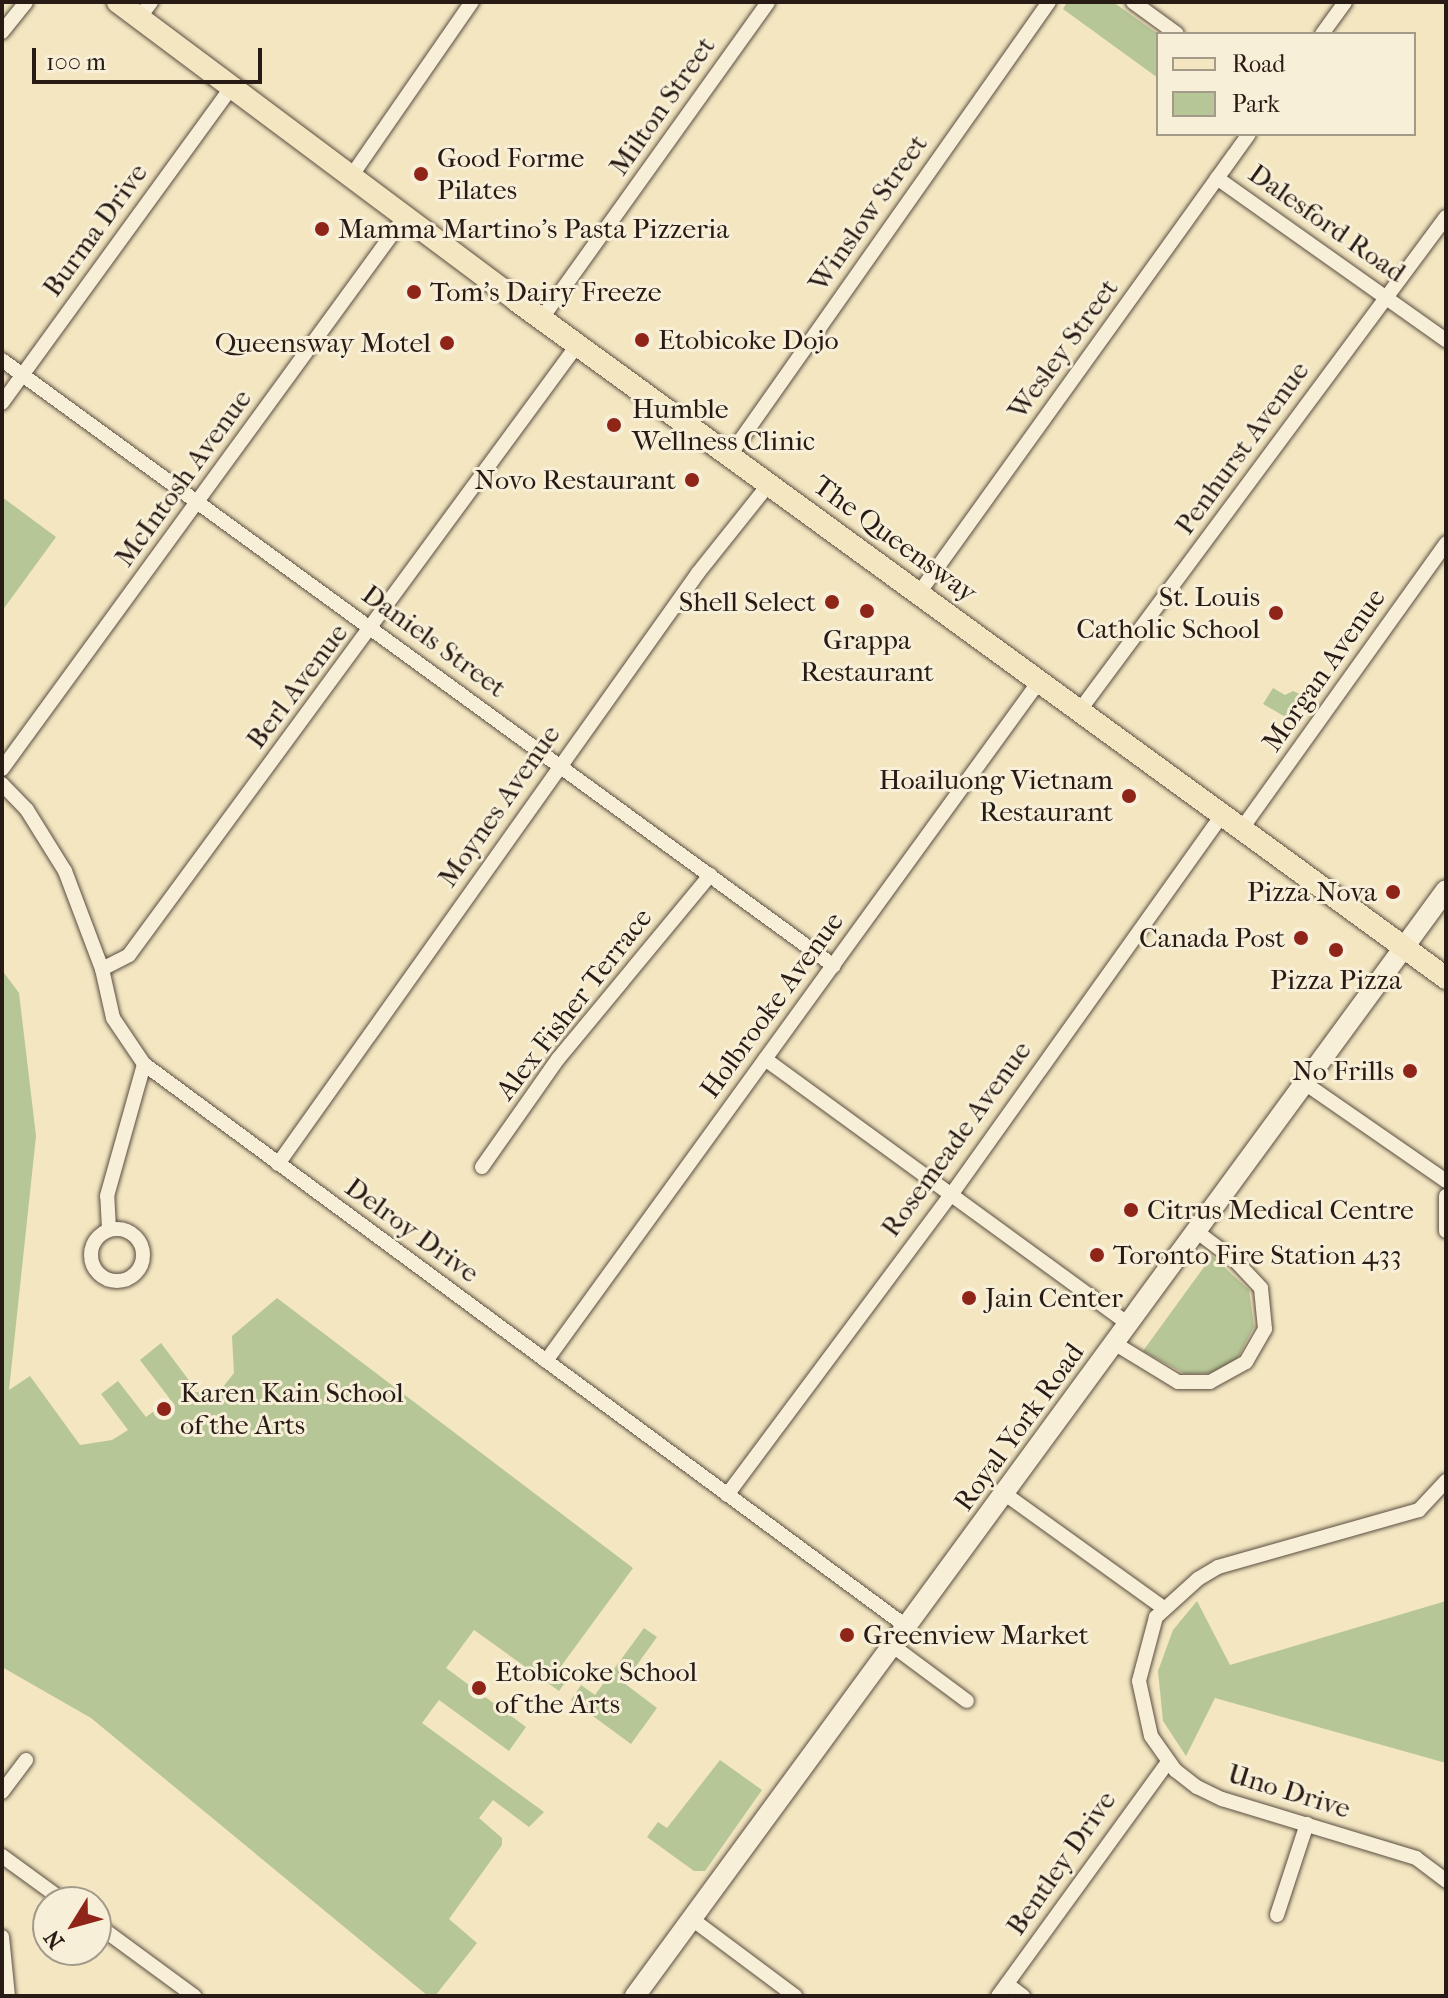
<!DOCTYPE html>
<html>
<head>
<meta charset="utf-8">
<style>
	body { margin:0 }
	#map { position:relative; width:1448px; height:1998px; overflow:hidden; background:#f3e6c1; font-family:"IM FELL French Canon",serif }
	div>[style] { position:absolute }
	[style*='--x'] { left:calc(var(--x)*1px); top:calc(var(--y)*1px); width:calc(var(--w)*1px); rotate:calc(var(--a)*1deg) }
	.green>* { inset:0; background:#b7c696 }
	.roads { filter:drop-shadow(0 0 2px #5b4e41) drop-shadow(0 0 2px #5b4e41) }
	.street>* { height:14px; margin:-7px; padding:0 7px; transform-origin:7px; border-radius:7px; background:#f7efd7 }
	.street>.ring { margin:-7px; padding:0; box-sizing:content-box; background:none; border:14px solid #f7efd7; border-radius:50% }
	.secondary>* { height:20px; margin:-10px; padding:0 10px; transform-origin:10px; border-radius:10px; background:#f7efd7 }
	.primary>* { height:22px; margin:-11px; padding:0 11px; transform-origin:11px; border-radius:11px; background:#f3e6c1 }
	.dots>* { width:22px; height:22px; translate:-50% -50%; box-sizing:border-box; border:4px solid #f7efd7; border-radius:50% }
	span { translate:-50% -50%; white-space:nowrap; text-align:center; line-height:1.15; -webkit-text-stroke:6px #f7efd7; paint-order:stroke }
	.street-label { font-size:28px; color:#281b16 }
	.poi-label { font-size:28px; color:#281b16 }
	.left { translate:0 -50%; text-align:left }
	.right { translate:-100% -50%; text-align:right }
	.frame { position:absolute; inset:0; border:4px solid #281b16; pointer-events:none }
	.legend { position:absolute; left:1156px; top:32px; width:260px; height:104px; box-sizing:border-box; background:#f7efd7; border:2px solid #a49a8a; margin:0; padding:10px 14px; list-style:none; font-size:24px; color:#281b16 }
	.legend li { display:flex; align-items:center; gap:16px; height:40px }
	.legend b { width:40px; border:2px solid #a49a8a }
	.north { position:absolute; left:32px; top:1886px; width:80px; height:80px; box-sizing:border-box; background:#f7efd7; border:2px solid #a49a8a; border-radius:50%; rotate:233deg; font-size:22px; font-weight:700; line-height:32px; text-align:center; color:#281b16 }
	.north::after { content:''; display:block; margin:auto; width:28px; height:36px; background:#8f2418; clip-path:polygon(50% 0,100% 100%,50% 72%,0 100%) }
	.scale { position:absolute; left:32px; top:48px; width:230px; height:36px; box-sizing:border-box; border:4px solid #281b16; border-top:0; padding-left:10px; font-size:24px; line-height:28px; white-space:nowrap; color:#281b16; -webkit-text-stroke:6px #f7efd7; paint-order:stroke }
</style>
</head>
<body>
<div id="map">
	<div class="green">
		<div style="clip-path:polygon(1067px 2px,1113px 2px,1158px 34px,1158px 78px,1063px 9px)"></div>
		<div style="clip-path:polygon(2px 497px,56px 537px,2px 611px)"></div>
		<div style="clip-path:polygon(1273px 688px,1285px 695px,1293px 691px,1302px 695px,1289px 719px,1263px 704px)"></div>
		<div style="clip-path:polygon(2px 970px,19px 993px,36px 1136px,9px 1390px,30px 1376px,80px 1445px,112px 1440px,128px 1430px,101px 1394px,118px 1381px,146px 1417px,170px 1399px,140px 1360px,161px 1343px,191px 1383px,181px 1392px,219px 1392px,234px 1373px,232px 1336px,277px 1298px,633px 1568px,559px 1669px,569px 1677px,559px 1691px,474px 1630px,446px 1668px,526px 1727px,509px 1751px,439px 1700px,422px 1723px,544px 1812px,529px 1827px,493px 1800px,479px 1818px,502px 1838px,502px 1845px,449px 1919px,477px 1943px,435px 1996px,428px 1996px,91px 1718px,2px 1667px)"></div>
		<div style="clip-path:polygon(1212px 1256px,1249px 1290px,1254px 1327px,1237px 1359px,1213px 1373px,1185px 1374px,1143px 1351px)"></div>
		<div style="clip-path:polygon(1197px 1601px,1230px 1665px,1446px 1601px,1446px 1763px,1215px 1698px,1186px 1756px,1163px 1721px,1158px 1671px,1173px 1630px)"></div>
		<div style="clip-path:polygon(644px 1628px,657px 1637px,624px 1683px,657px 1708px,631px 1744px,571px 1700px,581px 1685px,595px 1695px)"></div>
		<div style="clip-path:polygon(720px 1760px,762px 1790px,705px 1871px,694px 1871px,647px 1837px,658px 1822px,667px 1828px)"></div>
	</div>
	<div class="roads">
		<div class="street">
			<div style="--x:1133;--y:2;--w:54;--a:36"></div>
			<div style="--x:139;--y:18;--w:20;--a:-53"></div>
			<div style="--x:2;--y:32;--w:38;--a:-51"></div>
			<div style="--x:1322;--y:34;--w:39;--a:-54"></div>
			<div style="--x:350;--y:178;--w:214;--a:-55.3"></div>
			<div style="--x:1217;--y:178;--w:281;--a:35.3"></div>
			<div style="--x:542;--y:318;--w:388;--a:-54.4"></div>
			<div style="--x:2;--y:360;--w:1029;--a:36.07"></div>
			<div style="--x:2;--y:403;--w:389;--a:-54"></div>
			<div style="--x:730;--y:455;--w:554;--a:-54.85"></div>
			<div style="--x:919;--y:593;--w:565;--a:-54.29"></div>
			<div style="--x:1080;--y:710;--w:614;--a:-53.41"></div>
			<div style="--x:2;--y:769;--w:682;--a:-53.89"></div>
			<div style="--x:2;--y:784;--w:36;--a:46"></div>
			<div style="--x:27;--y:810;--w:72;--a:58.1"></div>
			<div style="--x:65;--y:871;--w:105;--a:69.3"></div>
			<div style="--x:102;--y:969;--w:50;--a:77.3"></div>
			<div style="--x:113;--y:1018;--w:55;--a:56"></div>
			<div style="--x:144;--y:1064;--w:948;--a:36.42"></div>
			<div style="--x:1243;--y:827;--w:349;--a:-54.4"></div>
			<div style="--x:102;--y:969;--w:30;--a:-27"></div>
			<div style="--x:129;--y:955;--w:758;--a:-53.69"></div>
			<div style="--x:765;--y:1059;--w:450;--a:36.1"></div>
			<div style="--x:1306;--y:1084;--w:170;--a:34.7"></div>
			<div style="--x:278;--y:1164;--w:725;--a:-54.6"></div>
			<div style="--x:698;--y:573;--w:114;--a:-51.4"></div>
			<div style="--x:482;--y:1167;--w:132;--a:-54.9"></div>
			<div style="--x:558;--y:1059;--w:239;--a:-50.4"></div>
			<div style="--x:1446;--y:1196;--w:35;--a:90"></div>
			<div class="ring" style="left:91px;top:1229px;width:38px;height:38px"></div>
			<div style="--x:109;--y:1229;--w:33;--a:-93"></div>
			<div style="--x:107;--y:1196;--w:137;--a:-74.3"></div>
			<div style="--x:1114;--y:1343;--w:75;--a:31.4"></div>
			<div style="--x:1178;--y:1382;--w:32;--a:0"></div>
			<div style="--x:1210;--y:1382;--w:41;--a:-29.1"></div>
			<div style="--x:1246;--y:1362;--w:38;--a:-60"></div>
			<div style="--x:1265;--y:1329;--w:41;--a:-95.6"></div>
			<div style="--x:1261;--y:1288;--w:35;--a:-133"></div>
			<div style="--x:1237;--y:1262;--w:51;--a:-142.9"></div>
			<div style="--x:546;--y:1361;--w:841;--a:-54.04"></div>
			<div style="--x:1446;--y:1481;--w:40;--a:133"></div>
			<div style="--x:1419;--y:1510;--w:209;--a:164.2"></div>
			<div style="--x:1218;--y:1567;--w:23;--a:149"></div>
			<div style="--x:1198;--y:1579;--w:57;--a:137.9"></div>
			<div style="--x:1156;--y:1617;--w:66;--a:104.9"></div>
			<div style="--x:1139;--y:1681;--w:56;--a:77.7"></div>
			<div style="--x:1151;--y:1736;--w:42;--a:54.8"></div>
			<div style="--x:1175;--y:1770;--w:28;--a:38"></div>
			<div style="--x:1197;--y:1787;--w:28;--a:26"></div>
			<div style="--x:1222;--y:1799;--w:203;--a:16.9"></div>
			<div style="--x:1416;--y:1858;--w:38;--a:37"></div>
			<div style="--x:1005;--y:1494;--w:193;--a:35.7"></div>
			<div style="--x:727;--y:1495;--w:374;--a:-53.3"></div>
			<div style="--x:951;--y:1195;--w:469;--a:-54.5"></div>
			<div style="--x:893;--y:1646;--w:92;--a:36.6"></div>
			<div style="--x:2;--y:1792;--w:40;--a:-53"></div>
			<div style="--x:2;--y:1856;--w:78;--a:36.1"></div>
			<div style="--x:1277;--y:1915;--w:96;--a:-71.8"></div>
			<div style="--x:692;--y:1919;--w:129;--a:36.8"></div>
			<div style="--x:96;--y:1924;--w:122;--a:36.3"></div>
			<div style="--x:2;--y:1937;--w:59;--a:84.2"></div>
			<div style="--x:1007;--y:1984;--w:20;--a:37"></div>
			<div style="--x:998;--y:1996;--w:289;--a:-54"></div>
		</div>
		<div class="secondary">
			<div style="--x:635;--y:1996;--w:1371;--a:-53.75"></div>
		</div>
		<div class="primary">
			<div style="--x:118;--y:2;--w:499;--a:36.8"></div>
			<div style="--x:517;--y:301;--w:1150;--a:36.08"></div>
		</div>
	</div>
	<div class="dots">
		<div style="left:421px;top:174px;background:#8f2418"></div>
		<div style="left:322px;top:229px;background:#8f2418"></div>
		<div style="left:414px;top:292px;background:#8f2418"></div>
		<div style="left:642px;top:340px;background:#8f2418"></div>
		<div style="left:447px;top:343px;background:#8f2418"></div>
		<div style="left:614px;top:425px;background:#8f2418"></div>
		<div style="left:692px;top:480px;background:#8f2418"></div>
		<div style="left:832px;top:602px;background:#8f2418"></div>
		<div style="left:867px;top:611px;background:#8f2418"></div>
		<div style="left:1276px;top:613px;background:#8f2418"></div>
		<div style="left:1129px;top:796px;background:#8f2418"></div>
		<div style="left:1393px;top:892px;background:#8f2418"></div>
		<div style="left:1301px;top:938px;background:#8f2418"></div>
		<div style="left:1336px;top:950px;background:#8f2418"></div>
		<div style="left:1410px;top:1071px;background:#8f2418"></div>
		<div style="left:1131px;top:1210px;background:#8f2418"></div>
		<div style="left:1097px;top:1255px;background:#8f2418"></div>
		<div style="left:969px;top:1298px;background:#8f2418"></div>
		<div style="left:164px;top:1409px;background:#8f2418"></div>
		<div style="left:847px;top:1635px;background:#8f2418"></div>
		<div style="left:479px;top:1688px;background:#8f2418"></div>
	</div>
	<div class="street-label">
		<span style="left:662px;top:106px;rotate:-55deg">Milton Street</span>
		<span style="left:868px;top:213px;rotate:-55deg">Winslow Street</span>
		<span style="left:1327px;top:223px;rotate:35deg">Dalesford Road</span>
		<span style="left:95px;top:230px;rotate:-54deg">Burma Drive</span>
		<span style="left:1063px;top:349px;rotate:-54deg">Wesley Street</span>
		<span style="left:1242px;top:448px;rotate:-54deg">Penhurst Avenue</span>
		<span style="left:183px;top:478px;rotate:-54deg">McIntosh Avenue</span>
		<span style="left:895px;top:539px;rotate:36deg">The Queensway</span>
		<span style="left:434px;top:641px;rotate:36deg">Daniels Street</span>
		<span style="left:1324px;top:670px;rotate:-55deg">Morgan Avenue</span>
		<span style="left:297px;top:686px;rotate:-53deg">Berl Avenue</span>
		<span style="left:499px;top:806px;rotate:-55deg">Moynes Avenue</span>
		<span style="left:574px;top:1004px;rotate:-52deg">Alex Fisher Terrace</span>
		<span style="left:772px;top:1005px;rotate:-54deg">Holbrooke Avenue</span>
		<span style="left:956px;top:1139px;rotate:-54deg">Rosemeade Avenue</span>
		<span style="left:412px;top:1230px;rotate:36deg">Delroy Drive</span>
		<span style="left:1019px;top:1427px;rotate:-54deg">Royal York Road</span>
		<span style="left:1289px;top:1791px;rotate:17deg">Uno Drive</span>
		<span style="left:1061px;top:1863px;rotate:-55deg">Bentley Drive</span>
	</div>
	<div class="poi-label">
		<span class="left" style="left:437px;top:174px">Good Forme<br>Pilates</span>
		<span class="left" style="left:338px;top:229px">Mamma Martino's Pasta Pizzeria</span>
		<span class="left" style="left:430px;top:292px">Tom's Dairy Freeze</span>
		<span class="left" style="left:658px;top:340px">Etobicoke Dojo</span>
		<span class="right" style="left:431px;top:343px">Queensway Motel</span>
		<span class="left" style="left:632px;top:425px">Humble<br>Wellness Clinic</span>
		<span class="right" style="left:676px;top:480px">Novo Restaurant</span>
		<span class="right" style="left:1260px;top:613px">St. Louis<br>Catholic School</span>
		<span class="right" style="left:816px;top:602px">Shell Select</span>
		<span style="left:867px;top:656px">Grappa<br>Restaurant</span>
		<span class="right" style="left:1113px;top:796px">Hoailuong Vietnam<br>Restaurant</span>
		<span class="right" style="left:1377px;top:892px">Pizza Nova</span>
		<span class="right" style="left:1285px;top:938px">Canada Post</span>
		<span style="left:1336px;top:980px">Pizza Pizza</span>
		<span class="right" style="left:1394px;top:1071px">No Frills</span>
		<span class="left" style="left:1147px;top:1210px">Citrus Medical Centre</span>
		<span class="left" style="left:1113px;top:1255px">Toronto Fire Station 433</span>
		<span class="left" style="left:985px;top:1298px">Jain Center</span>
		<span class="left" style="left:180px;top:1409px">Karen Kain School<br>of the Arts</span>
		<span class="left" style="left:863px;top:1635px">Greenview Market</span>
		<span class="left" style="left:495px;top:1688px">Etobicoke School<br>of the Arts</span>
	</div>
	<div class="frame"></div>
	<ul class="legend">
	<li><b style="height:10px;background:#f3e6c1"></b>Road</li>
	<li><b style="height:22px;background:#b7c696"></b>Park</li>
	</ul>
	<div class="north">N</div>
	<div class="scale">100 m</div>
</div>
</body>
</html>
